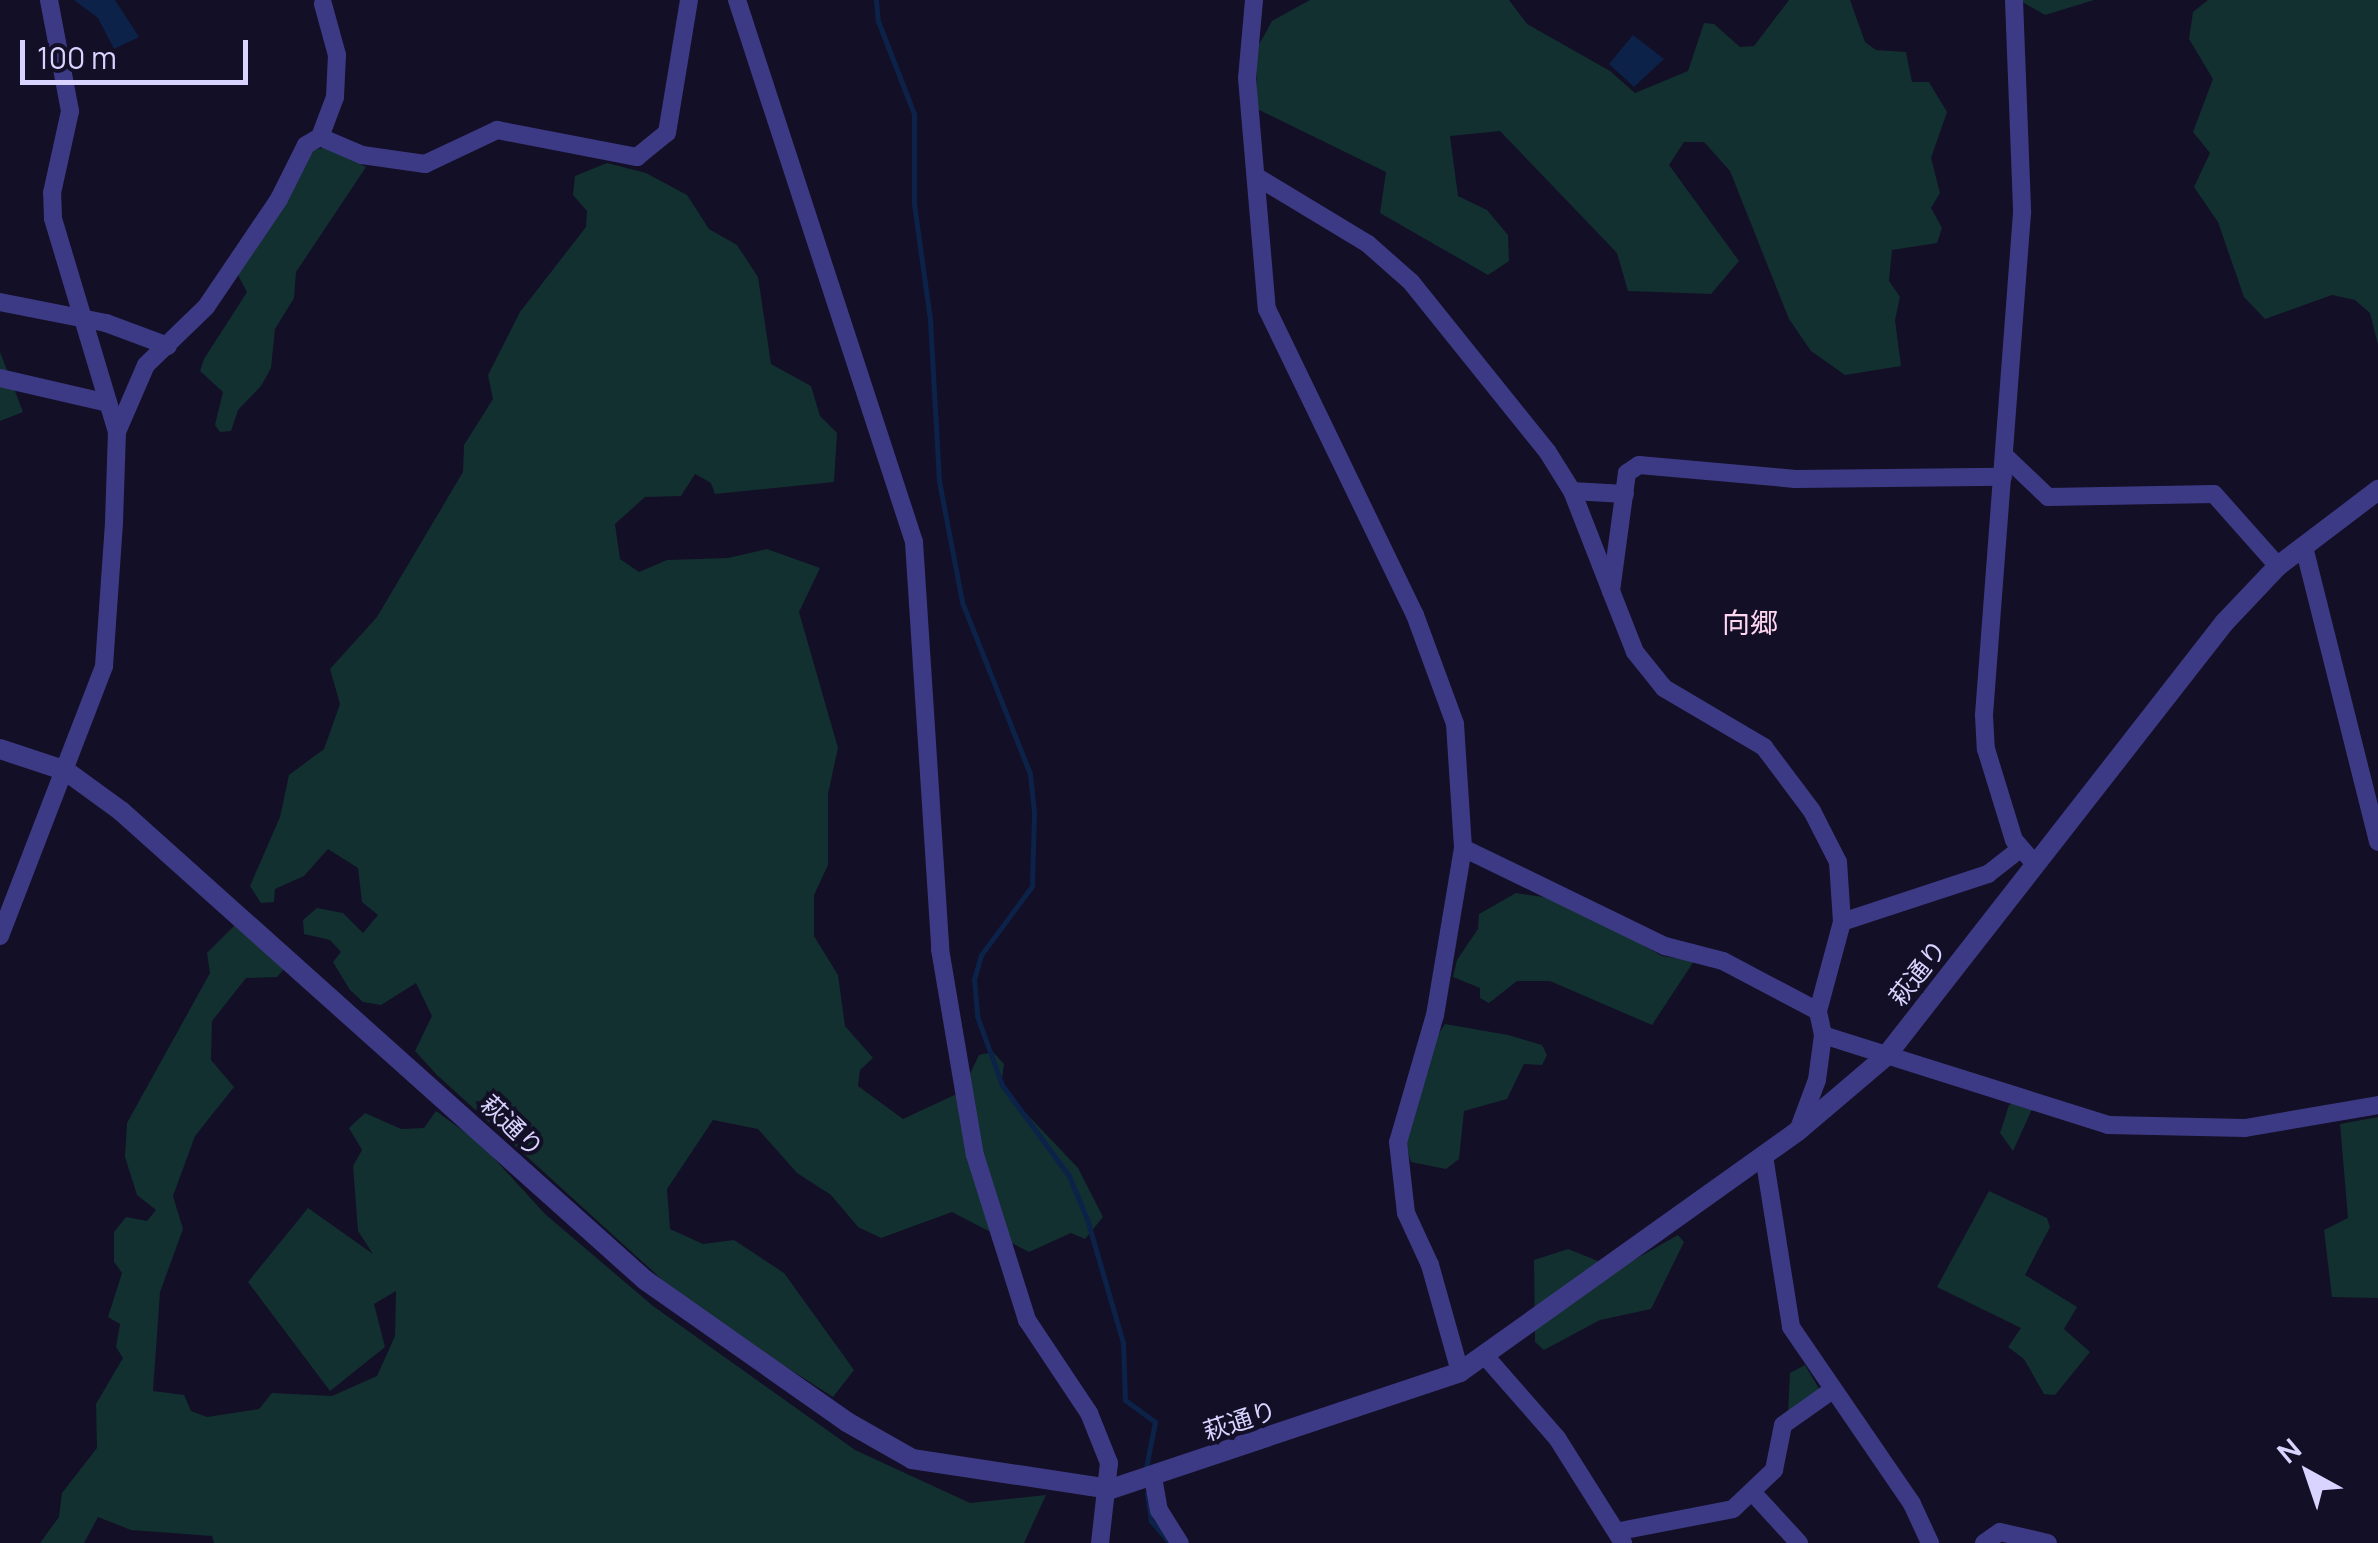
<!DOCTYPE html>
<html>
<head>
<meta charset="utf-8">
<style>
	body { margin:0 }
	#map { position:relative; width:2378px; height:1543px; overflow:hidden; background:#130f26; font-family:Manrope,"Noto Sans JP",sans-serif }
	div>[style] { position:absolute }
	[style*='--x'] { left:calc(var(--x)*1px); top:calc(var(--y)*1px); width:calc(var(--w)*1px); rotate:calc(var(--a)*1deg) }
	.green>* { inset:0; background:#12302f }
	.water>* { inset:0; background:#0c2248 }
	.stream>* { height:5px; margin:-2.5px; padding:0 2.5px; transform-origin:2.5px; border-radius:2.5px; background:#0c2248 }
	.minor>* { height:18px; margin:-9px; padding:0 9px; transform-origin:9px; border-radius:9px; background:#3d3a85 }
	.tertiary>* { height:20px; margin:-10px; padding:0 10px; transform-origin:10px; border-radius:10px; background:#3d3a85 }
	span { translate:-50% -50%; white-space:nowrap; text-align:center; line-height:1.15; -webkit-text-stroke:8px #130f26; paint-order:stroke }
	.street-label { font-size:25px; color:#d9d4ff }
	.neighbourhood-label { font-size:28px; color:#ffd6f0 }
	.north { position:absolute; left:2258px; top:1423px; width:100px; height:100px; -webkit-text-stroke:8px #130f26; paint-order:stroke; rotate:320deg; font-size:28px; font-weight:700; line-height:40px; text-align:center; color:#d9d4ff }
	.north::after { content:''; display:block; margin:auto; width:35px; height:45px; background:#d9d4ff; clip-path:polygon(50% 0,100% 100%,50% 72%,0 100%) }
	.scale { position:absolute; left:20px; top:40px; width:228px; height:45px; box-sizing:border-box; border:5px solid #d9d4ff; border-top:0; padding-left:12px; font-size:30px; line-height:35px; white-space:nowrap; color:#d9d4ff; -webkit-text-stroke:8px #130f26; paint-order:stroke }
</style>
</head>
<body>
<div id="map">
	<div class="green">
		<div style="clip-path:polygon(1310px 0,1509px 0,1527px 24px,1610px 71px,1635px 93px,1688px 71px,1704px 23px,1714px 24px,1740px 47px,1754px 46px,1789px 0,1850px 0,1865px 42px,1876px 50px,1906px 52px,1912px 82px,1929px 82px,1947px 112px,1931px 158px,1940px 193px,1931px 208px,1942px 228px,1937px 243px,1892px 250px,1889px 281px,1900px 297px,1895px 320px,1901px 366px,1845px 375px,1811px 351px,1789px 319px,1730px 171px,1704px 142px,1684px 142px,1669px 165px,1739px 261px,1711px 294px,1628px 291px,1617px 253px,1500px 131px,1450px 136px,1458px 196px,1487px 210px,1508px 235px,1509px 261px,1488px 275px,1380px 213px,1386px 172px,1257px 109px,1256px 50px,1272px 21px)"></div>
		<div style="clip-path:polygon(2019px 0,2094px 0,2045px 15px)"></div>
		<div style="clip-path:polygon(2208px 0,2378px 0,2378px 345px,2370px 313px,2355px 300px,2332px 295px,2265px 319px,2244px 297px,2218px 222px,2194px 187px,2210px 153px,2193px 132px,2213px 79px,2189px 39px,2193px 12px)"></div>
		<div style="clip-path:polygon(327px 147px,366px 167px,296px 272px,294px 298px,275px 329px,271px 368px,261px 386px,238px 410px,231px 431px,220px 432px,215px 425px,223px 392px,200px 371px,204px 359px,247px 292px,238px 275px,312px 150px)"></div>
		<div style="clip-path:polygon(607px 163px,646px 173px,687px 195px,709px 229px,737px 245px,758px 277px,771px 364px,811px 386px,820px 416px,837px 433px,834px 482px,715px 494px,711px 483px,695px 474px,681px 496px,645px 497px,615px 524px,620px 559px,639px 572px,667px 560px,728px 558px,767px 549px,820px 568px,799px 612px,838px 748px,828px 794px,828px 865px,814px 895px,814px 936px,838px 975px,845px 1026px,873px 1058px,860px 1070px,858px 1086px,903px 1119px,961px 1092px,979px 1055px,993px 1052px,1004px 1064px,1001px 1087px,1078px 1168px,1103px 1217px,1085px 1239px,1071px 1233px,1029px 1252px,952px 1212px,881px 1238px,858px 1227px,831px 1195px,797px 1173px,758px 1129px,713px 1120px,667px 1189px,670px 1229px,703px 1244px,734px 1240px,784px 1273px,854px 1370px,833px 1397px,691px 1306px,437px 1075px,415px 1051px,432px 1016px,416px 983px,381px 1005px,363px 1002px,350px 990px,333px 962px,341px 952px,330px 940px,304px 934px,303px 920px,317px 908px,343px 913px,363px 933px,378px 915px,362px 902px,358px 868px,328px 849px,304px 876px,275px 889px,274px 902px,261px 903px,250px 886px,280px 817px,289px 775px,324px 749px,340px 704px,330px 669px,377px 617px,463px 472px,464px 445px,493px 399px,488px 375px,520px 312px,586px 227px,587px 211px,573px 195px,575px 176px)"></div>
		<div style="clip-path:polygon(0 352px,23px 412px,0 421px)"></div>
		<div style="clip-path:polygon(1516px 893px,1564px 900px,1662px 956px,1694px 961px,1652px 1025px,1550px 981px,1517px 981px,1489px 1003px,1480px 998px,1480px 988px,1453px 977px,1457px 960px,1478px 929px,1479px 914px)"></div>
		<div style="clip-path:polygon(236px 924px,287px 966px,277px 977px,246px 978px,212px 1021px,211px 1060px,234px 1087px,195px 1136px,173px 1196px,183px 1229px,160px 1292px,153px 1391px,184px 1395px,191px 1411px,207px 1417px,259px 1409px,272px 1393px,332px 1396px,377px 1376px,395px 1336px,396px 1291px,374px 1304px,385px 1347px,330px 1391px,248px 1282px,308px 1208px,373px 1254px,358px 1231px,353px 1166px,362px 1150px,349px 1128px,365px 1113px,401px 1129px,424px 1128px,436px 1111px,481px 1144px,545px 1214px,653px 1306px,855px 1450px,970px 1503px,1046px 1495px,1024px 1543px,214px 1543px,212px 1536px,131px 1530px,98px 1517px,84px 1543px,40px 1543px,59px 1517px,62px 1493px,97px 1448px,96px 1404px,123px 1358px,116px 1347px,120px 1324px,108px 1317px,122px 1273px,114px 1262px,114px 1232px,126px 1217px,147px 1221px,156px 1210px,137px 1195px,125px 1157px,127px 1123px,210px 973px,207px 953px)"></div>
		<div style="clip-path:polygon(1445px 1024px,1508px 1035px,1542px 1045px,1547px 1055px,1542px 1065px,1524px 1064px,1507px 1099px,1464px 1111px,1459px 1159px,1446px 1169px,1411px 1162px,1405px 1142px,1433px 1042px)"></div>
		<div style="clip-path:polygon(2017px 1101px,2033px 1107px,2013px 1151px,2000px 1133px,2009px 1105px)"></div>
		<div style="clip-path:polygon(2378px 1117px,2378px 1298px,2332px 1297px,2324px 1230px,2348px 1218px,2340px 1124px)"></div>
		<div style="clip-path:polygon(1989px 1191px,2047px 1218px,2050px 1227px,2025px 1275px,2077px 1307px,2064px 1329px,2090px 1352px,2055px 1395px,2044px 1394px,2024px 1359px,2008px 1347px,2021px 1328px,1937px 1287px)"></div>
		<div style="clip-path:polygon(1678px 1235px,1684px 1242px,1651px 1309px,1600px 1320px,1544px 1350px,1535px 1342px,1534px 1260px,1568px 1249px,1618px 1269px)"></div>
		<div style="clip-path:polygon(1805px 1365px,1821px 1392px,1788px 1414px,1790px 1373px)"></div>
	</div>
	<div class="water">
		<div style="clip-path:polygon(74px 0,115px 0,139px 37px,114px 49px,98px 18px)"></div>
		<div style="clip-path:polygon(1633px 35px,1664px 59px,1634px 87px,1609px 64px)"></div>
	</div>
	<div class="stream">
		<div style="--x:876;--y:0;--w:21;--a:85"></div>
		<div style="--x:878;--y:21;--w:100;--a:68.8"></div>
		<div style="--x:914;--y:114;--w:90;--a:90"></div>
		<div style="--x:914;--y:204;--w:117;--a:82.1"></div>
		<div style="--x:930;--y:320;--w:161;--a:86.8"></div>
		<div style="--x:939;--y:481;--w:123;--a:79.2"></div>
		<div style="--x:962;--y:602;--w:185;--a:68.4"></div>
		<div style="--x:1030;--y:774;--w:39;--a:84"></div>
		<div style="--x:1034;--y:813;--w:73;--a:91.6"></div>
		<div style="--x:1032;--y:886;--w:86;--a:126.5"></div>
		<div style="--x:981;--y:955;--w:25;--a:106"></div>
		<div style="--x:974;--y:979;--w:37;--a:85"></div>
		<div style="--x:977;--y:1016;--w:73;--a:70.1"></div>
		<div style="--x:1002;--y:1085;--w:113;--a:53.6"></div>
		<div style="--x:1069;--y:1176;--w:47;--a:67.3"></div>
		<div style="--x:1087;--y:1219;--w:129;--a:73.8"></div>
		<div style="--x:1123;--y:1343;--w:57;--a:88"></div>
		<div style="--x:1125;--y:1400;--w:37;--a:36"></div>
		<div style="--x:1155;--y:1422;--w:52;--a:101.1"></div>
		<div style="--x:1147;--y:1493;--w:28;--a:82"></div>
		<div style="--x:1151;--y:1521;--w:29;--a:49"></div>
	</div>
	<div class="minor">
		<div style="--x:737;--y:0;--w:570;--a:71.91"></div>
		<div style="--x:914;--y:542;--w:408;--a:86.3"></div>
		<div style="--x:940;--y:949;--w:209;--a:80.4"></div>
		<div style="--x:975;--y:1155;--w:173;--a:72.5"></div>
		<div style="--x:1027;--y:1320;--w:112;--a:56.3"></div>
		<div style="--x:1089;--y:1413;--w:54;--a:68.2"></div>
		<div style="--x:1109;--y:1463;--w:81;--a:96.4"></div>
		<div style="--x:1254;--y:0;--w:78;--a:95.1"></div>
		<div style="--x:1247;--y:78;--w:232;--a:85.1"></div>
		<div style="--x:1267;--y:309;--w:340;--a:64.2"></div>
		<div style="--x:1415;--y:615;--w:116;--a:69.8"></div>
		<div style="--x:1455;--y:724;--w:124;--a:86.3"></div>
		<div style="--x:1463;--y:848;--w:169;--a:99.5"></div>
		<div style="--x:1435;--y:1015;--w:132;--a:106.2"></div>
		<div style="--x:1398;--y:1142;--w:71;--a:83.6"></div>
		<div style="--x:1406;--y:1213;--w:57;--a:65.2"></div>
		<div style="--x:1430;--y:1265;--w:111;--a:74.3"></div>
		<div style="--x:2014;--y:0;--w:213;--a:87.8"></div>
		<div style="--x:2022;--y:213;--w:503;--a:94.33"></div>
		<div style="--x:1984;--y:715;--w:34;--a:87"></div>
		<div style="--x:1986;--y:749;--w:95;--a:72.9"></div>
		<div style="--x:2014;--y:840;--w:32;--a:49"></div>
		<div style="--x:320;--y:137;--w:43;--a:-69.4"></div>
		<div style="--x:335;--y:97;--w:42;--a:-87.3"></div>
		<div style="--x:337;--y:55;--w:53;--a:-105.4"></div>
		<div style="--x:1257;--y:177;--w:130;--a:31.1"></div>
		<div style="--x:1368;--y:244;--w:57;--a:41.5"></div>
		<div style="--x:1411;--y:282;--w:217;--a:51.2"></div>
		<div style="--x:1547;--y:451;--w:47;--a:58"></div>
		<div style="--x:1572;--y:491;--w:107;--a:68.7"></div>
		<div style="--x:0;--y:302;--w:108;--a:11.2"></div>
		<div style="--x:106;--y:323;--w:66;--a:20.4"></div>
		<div style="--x:0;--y:378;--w:111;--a:13"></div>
		<div style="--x:117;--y:432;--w:73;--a:-66.6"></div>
		<div style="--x:146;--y:365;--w:83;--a:-44"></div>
		<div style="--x:206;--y:307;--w:130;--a:-55.9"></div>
		<div style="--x:279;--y:199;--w:60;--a:-63.4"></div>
		<div style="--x:306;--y:145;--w:16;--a:-30"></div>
		<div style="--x:320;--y:137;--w:46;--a:23.2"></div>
		<div style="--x:362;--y:155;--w:64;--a:8.1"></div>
		<div style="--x:425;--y:164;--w:80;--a:-25.3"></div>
		<div style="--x:497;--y:130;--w:143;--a:10.9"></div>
		<div style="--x:637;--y:157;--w:38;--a:-39"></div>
		<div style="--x:667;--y:133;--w:135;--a:-80.6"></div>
		<div style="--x:2006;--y:457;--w:58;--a:43.6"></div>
		<div style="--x:2048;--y:497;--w:166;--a:-1"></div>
		<div style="--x:2214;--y:494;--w:96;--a:48.4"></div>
		<div style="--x:1572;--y:491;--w:53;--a:3.2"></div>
		<div style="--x:2304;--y:547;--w:304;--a:75.9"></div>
		<div style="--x:1463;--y:848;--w:225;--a:25.9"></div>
		<div style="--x:1665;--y:946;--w:60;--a:14.5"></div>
		<div style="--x:1723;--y:961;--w:107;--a:27.8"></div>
		<div style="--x:1842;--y:922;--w:154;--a:-18.2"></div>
		<div style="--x:1988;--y:874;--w:41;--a:-38"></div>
		<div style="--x:0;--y:936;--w:289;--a:-68.9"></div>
		<div style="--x:104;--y:666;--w:144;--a:-86"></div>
		<div style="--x:114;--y:522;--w:90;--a:-88.1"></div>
		<div style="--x:117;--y:432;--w:223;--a:-106.7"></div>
		<div style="--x:53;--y:218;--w:25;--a:-92"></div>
		<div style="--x:52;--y:193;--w:84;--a:-77.6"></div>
		<div style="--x:70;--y:111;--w:113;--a:-100.7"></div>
		<div style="--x:1823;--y:1035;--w:299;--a:17.5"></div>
		<div style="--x:2108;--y:1125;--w:137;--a:1.3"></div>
		<div style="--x:2245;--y:1128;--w:135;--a:-9.8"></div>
		<div style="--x:1798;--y:1131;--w:54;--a:-69.6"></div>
		<div style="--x:1817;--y:1080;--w:45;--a:-82.4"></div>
		<div style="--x:1823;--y:1035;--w:25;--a:-102"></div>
		<div style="--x:1818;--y:1011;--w:92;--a:-74.9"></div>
		<div style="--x:1842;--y:922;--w:60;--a:-93.8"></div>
		<div style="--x:1838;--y:862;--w:57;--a:-117"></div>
		<div style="--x:1812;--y:811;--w:80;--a:-126.9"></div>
		<div style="--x:1764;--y:747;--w:116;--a:-149.5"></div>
		<div style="--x:1664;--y:688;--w:46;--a:-128.9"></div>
		<div style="--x:1635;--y:652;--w:66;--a:-111.5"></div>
		<div style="--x:1611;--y:591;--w:119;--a:-82.3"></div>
		<div style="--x:1627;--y:473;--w:14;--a:-34"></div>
		<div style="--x:1639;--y:465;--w:157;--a:5.1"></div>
		<div style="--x:1795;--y:479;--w:208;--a:-0.6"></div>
		<div style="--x:1764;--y:1156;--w:173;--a:81"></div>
		<div style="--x:1791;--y:1327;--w:214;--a:55.6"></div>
		<div style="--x:1912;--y:1504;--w:43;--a:65.2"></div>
		<div style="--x:1486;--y:1357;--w:108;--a:48.8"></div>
		<div style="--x:1557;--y:1438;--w:124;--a:57.8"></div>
		<div style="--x:1153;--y:1477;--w:34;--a:80"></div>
		<div style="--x:1159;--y:1510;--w:39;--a:58"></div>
		<div style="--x:1753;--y:1493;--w:68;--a:47.4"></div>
		<div style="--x:1620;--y:1531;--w:115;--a:-11"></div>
		<div style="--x:1733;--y:1509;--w:57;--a:-43.6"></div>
		<div style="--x:1774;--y:1470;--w:46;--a:-78.7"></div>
		<div style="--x:1783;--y:1425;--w:59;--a:-35.3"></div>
		<div style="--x:1984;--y:1543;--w:19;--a:-35"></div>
		<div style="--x:2000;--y:1532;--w:49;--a:12.9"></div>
	</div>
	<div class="tertiary">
		<div style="--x:0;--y:749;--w:70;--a:18.4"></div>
		<div style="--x:66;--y:771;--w:68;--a:36"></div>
		<div style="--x:121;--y:811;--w:703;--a:41.83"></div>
		<div style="--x:645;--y:1280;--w:247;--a:35.1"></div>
		<div style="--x:847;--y:1422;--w:75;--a:29.6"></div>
		<div style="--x:912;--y:1459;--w:201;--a:8.6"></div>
		<div style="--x:1111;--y:1489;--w:368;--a:-18.5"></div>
		<div style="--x:1460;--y:1372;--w:415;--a:-35.5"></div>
		<div style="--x:1798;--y:1131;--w:116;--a:-40.4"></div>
		<div style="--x:1886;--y:1056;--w:549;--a:-52.02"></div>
		<div style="--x:2224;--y:623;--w:79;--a:-46.5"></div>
		<div style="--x:2278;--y:566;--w:126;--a:-37.2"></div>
	</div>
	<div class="street-label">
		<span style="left:1918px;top:973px;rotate:-52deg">萩通り</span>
		<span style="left:512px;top:1126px;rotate:44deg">萩通り</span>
		<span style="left:1240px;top:1421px;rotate:-18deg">萩通り</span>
	</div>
	<div class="neighbourhood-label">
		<span style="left:1750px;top:622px">向郷</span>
	</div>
	<div class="north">N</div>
	<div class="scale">100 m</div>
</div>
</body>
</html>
